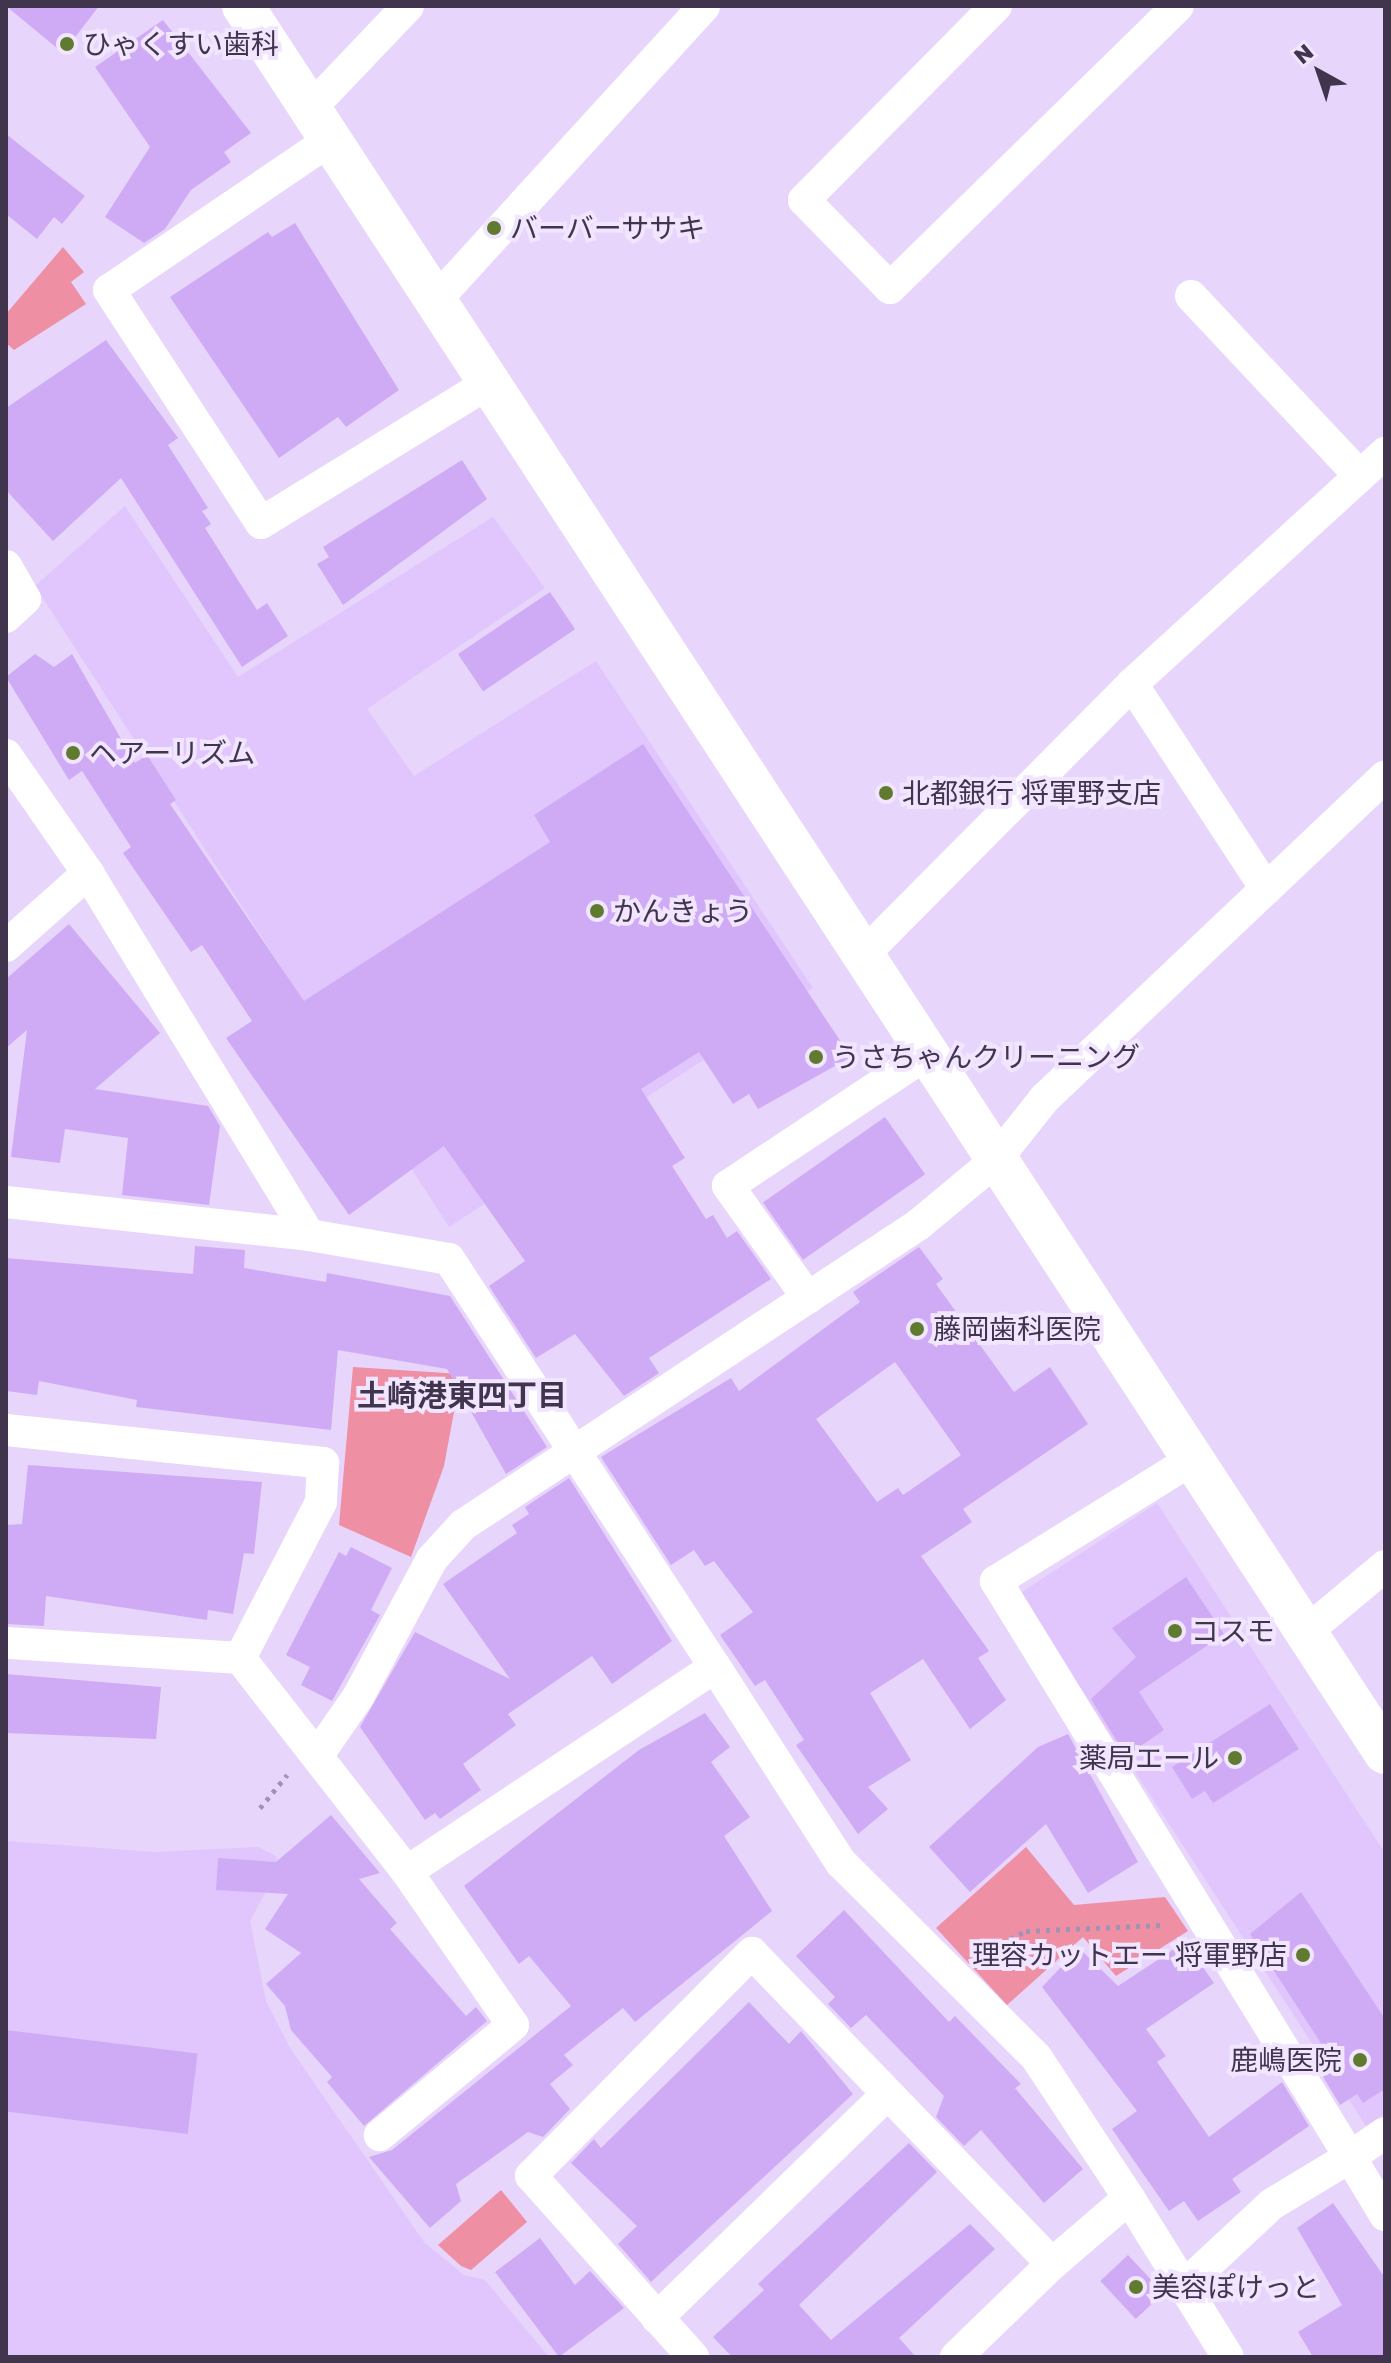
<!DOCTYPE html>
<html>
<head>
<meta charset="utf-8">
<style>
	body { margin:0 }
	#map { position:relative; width:1391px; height:2363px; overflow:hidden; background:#e7d5fb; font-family:"Golos Text","Noto Sans JP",sans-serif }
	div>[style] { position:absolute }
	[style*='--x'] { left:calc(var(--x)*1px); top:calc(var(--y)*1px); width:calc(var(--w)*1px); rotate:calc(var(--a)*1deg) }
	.built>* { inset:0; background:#e0c6fd }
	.green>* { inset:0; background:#ee8fa4 }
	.building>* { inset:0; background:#cfabf6; transform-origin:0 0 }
	.path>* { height:5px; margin-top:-2.5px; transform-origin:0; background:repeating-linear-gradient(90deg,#a293b4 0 4px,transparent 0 10px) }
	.minor>* { height:32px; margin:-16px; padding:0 16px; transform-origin:16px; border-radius:16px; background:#fff }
	.tertiary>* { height:42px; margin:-21px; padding:0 21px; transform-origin:21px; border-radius:21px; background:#fff }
	.dots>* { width:22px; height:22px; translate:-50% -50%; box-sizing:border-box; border:4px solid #f1e5ff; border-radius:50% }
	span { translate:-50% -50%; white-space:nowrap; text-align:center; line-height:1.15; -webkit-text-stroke:8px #f1e5ff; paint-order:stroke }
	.poi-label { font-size:28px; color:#41354e }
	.left { translate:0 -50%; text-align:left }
	.right { translate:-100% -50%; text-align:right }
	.neighbourhood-label { font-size:30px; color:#41354e; font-weight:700 }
	.frame { position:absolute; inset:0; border:8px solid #41354e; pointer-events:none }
	.north { position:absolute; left:1279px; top:32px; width:80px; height:80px; -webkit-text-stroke:6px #f1e5ff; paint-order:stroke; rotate:320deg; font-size:22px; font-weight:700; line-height:32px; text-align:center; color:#41354e }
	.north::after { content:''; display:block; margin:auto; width:28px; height:36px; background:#41354e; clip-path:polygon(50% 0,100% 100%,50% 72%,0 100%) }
</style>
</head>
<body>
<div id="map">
	<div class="built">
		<div style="clip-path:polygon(125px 506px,238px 677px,493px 517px,545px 588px,367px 709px,414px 776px,596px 661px,813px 988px,449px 1227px,35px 586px)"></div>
		<div style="clip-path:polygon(1157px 1503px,1385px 1853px,1385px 2114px,1366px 2126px,1019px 1594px)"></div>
		<div style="clip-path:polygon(6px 1841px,155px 1852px,258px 1847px,276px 1856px,279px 1867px,250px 1921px,266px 2001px,290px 2048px,424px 2242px,464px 2275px,485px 2280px,549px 2357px,6px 2357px)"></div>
	</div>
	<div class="green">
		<div style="clip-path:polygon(63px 247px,84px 272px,71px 282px,86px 304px,14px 350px,6px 343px,6px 314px)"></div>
		<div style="clip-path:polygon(353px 1367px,461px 1374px,444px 1466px,411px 1557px,339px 1525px)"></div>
		<div style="clip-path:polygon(1026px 1847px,1074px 1905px,1165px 1897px,1188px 1931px,1116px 1976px,1083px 1937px,1007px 2005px,936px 1928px)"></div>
		<div style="clip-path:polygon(501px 2190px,527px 2222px,471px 2270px,461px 2266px,438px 2245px)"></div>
	</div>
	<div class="building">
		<div style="clip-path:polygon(6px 6px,99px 6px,63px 53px)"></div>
		<div style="clip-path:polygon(163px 20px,251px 133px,224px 152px,231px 162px,191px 190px,165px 229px,144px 243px,105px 217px,150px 147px,95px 67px)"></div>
		<div style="clip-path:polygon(6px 134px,85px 196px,62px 224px,54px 217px,37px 239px,6px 214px)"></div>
		<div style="clip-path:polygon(295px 223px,399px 390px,346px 427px,338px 417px,279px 458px,170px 297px,268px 232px,272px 237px)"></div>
		<div style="clip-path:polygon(106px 340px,178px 438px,168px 445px,208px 508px,202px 511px,211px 524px,205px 528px,257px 610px,267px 603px,288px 636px,242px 667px,121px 478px,53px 541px,6px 490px,6px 408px)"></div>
		<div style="clip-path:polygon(462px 460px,487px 499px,343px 605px,317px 564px,329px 557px,323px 547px)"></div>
		<div style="left:550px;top:592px;width:45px;height:111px;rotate:56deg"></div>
		<div style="clip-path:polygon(35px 654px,54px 667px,72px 654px,135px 763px,147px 755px,176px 800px,170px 804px,304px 1001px,550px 842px,534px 815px,643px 744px,851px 1057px,758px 1109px,749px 1094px,733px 1104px,699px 1052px,641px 1089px,685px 1158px,672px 1166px,706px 1219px,713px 1215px,727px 1238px,737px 1231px,771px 1279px,649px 1358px,659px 1373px,624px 1396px,575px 1334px,536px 1358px,489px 1286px,525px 1261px,444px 1146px,349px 1215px,226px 1038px,252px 1021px,202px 945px,191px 952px,123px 853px,131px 847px,82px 771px,69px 780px,6px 677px)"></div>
		<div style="clip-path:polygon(69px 924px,160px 1033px,95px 1089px,208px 1106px,220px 1126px,209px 1205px,122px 1195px,128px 1138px,65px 1129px,60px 1163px,11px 1157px,27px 1030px,6px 1048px,6px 979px)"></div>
		<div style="left:885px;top:1117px;width:70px;height:149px;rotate:55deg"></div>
		<div style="clip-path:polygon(195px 1246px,245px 1250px,244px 1268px,326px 1282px,327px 1273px,450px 1296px,547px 1447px,506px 1474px,447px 1369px,338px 1350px,331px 1430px,136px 1407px,137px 1400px,39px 1381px,37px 1395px,6px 1391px,6px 1258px,193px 1274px)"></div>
		<div style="clip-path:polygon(evenodd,919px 1247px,943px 1279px,936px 1284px,1014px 1392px,1050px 1367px,1088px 1424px,963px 1509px,972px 1522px,921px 1556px,989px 1651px,978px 1658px,1006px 1700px,970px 1729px,923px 1659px,870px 1693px,911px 1760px,868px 1787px,888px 1809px,858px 1834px,796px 1745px,804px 1740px,765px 1680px,755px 1686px,720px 1635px,753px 1612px,714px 1561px,705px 1566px,694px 1550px,671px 1565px,601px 1457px,731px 1378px,739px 1391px,860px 1302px,853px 1292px,919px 1247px,895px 1362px,961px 1455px,903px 1495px,898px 1488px,877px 1502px,816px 1419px,895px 1362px)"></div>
		<div style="clip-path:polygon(28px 1465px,262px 1482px,254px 1554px,244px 1553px,233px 1614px,208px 1610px,207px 1620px,46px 1596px,44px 1626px,6px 1624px,6px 1525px,22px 1524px)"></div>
		<div style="clip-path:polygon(569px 1478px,672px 1641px,612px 1684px,592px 1656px,508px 1714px,516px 1725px,463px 1764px,481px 1790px,440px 1819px,435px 1813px,425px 1820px,360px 1727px,415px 1632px,510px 1679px,443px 1584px,517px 1533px,512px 1525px,529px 1514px,525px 1507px)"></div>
		<div style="clip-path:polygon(351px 1547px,392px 1568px,371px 1610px,380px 1615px,332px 1701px,301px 1685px,310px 1667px,286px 1655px,339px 1552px,346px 1556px)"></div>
		<div style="clip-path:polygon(1186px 1577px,1224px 1634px,1139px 1692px,1164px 1730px,1126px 1756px,1091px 1699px,1136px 1657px,1112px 1628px)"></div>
		<div style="clip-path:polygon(6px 1674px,161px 1687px,156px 1739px,6px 1733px)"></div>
		<div style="clip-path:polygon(1270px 1704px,1299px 1749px,1213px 1803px,1205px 1791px,1192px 1799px,1172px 1767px)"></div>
		<div style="clip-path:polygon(705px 1713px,730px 1747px,711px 1762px,750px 1817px,724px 1836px,772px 1911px,635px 2022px,623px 2008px,564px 2055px,573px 2065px,550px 2084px,570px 2109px,543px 2137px,528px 2132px,456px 2184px,461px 2201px,430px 2228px,369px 2157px,392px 2150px,571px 2006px,529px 1956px,519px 1964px,464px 1886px,639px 1750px)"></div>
		<div style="clip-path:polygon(1068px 1734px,1138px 1862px,1088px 1893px,1046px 1824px,970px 1892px,929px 1847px,1038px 1747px)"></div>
		<div style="clip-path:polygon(331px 1815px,380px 1873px,359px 1879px,397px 1923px,390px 1929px,466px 2016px,476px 2007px,487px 2021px,364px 2126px,327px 2082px,332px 2077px,291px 2030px,285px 2006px,266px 1984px,301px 1953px,265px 1929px,288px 1894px,216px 1890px,218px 1858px,276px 1862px)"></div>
		<div style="clip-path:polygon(1301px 1892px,1385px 2019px,1385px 2089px,1363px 2103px,1357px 2094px,1340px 2105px,1313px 2060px,1326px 2051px,1250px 1934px)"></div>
		<div style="clip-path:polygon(844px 1910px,949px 2022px,955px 2016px,1021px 2084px,1015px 2088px,1083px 2169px,1044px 2203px,981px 2130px,964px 2146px,936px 2117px,944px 2096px,866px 2015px,851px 2028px,828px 2004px,835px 1997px,796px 1956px)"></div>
		<div style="clip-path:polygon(1185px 1942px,1214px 1983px,1146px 2029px,1166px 2056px,1157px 2062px,1209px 2137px,1282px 2082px,1309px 2126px,1232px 2179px,1241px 2192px,1198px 2221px,1184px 2201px,1169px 2211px,1112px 2129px,1137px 2111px,1042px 1987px,1079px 1948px,1118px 1986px)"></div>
		<div style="clip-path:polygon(749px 2002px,789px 2044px,801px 2031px,853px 2094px,651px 2282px,618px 2244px,637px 2226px,571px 2163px,594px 2139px,601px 2148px)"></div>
		<div style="left:6px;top:2030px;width:193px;height:81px;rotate:7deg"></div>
		<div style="clip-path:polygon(909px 2143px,937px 2172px,799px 2305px,831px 2340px,970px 2224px,995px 2249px,899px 2338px,916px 2357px,732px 2357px,713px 2337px,764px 2290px,758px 2284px)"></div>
		<div style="clip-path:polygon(1333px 2203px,1385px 2278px,1385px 2357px,1313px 2357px,1298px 2332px,1342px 2305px,1297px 2228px)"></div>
		<div style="clip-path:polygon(540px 2238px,575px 2285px,590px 2271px,624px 2308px,559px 2357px,495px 2272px)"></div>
		<div style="left:1128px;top:2255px;width:52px;height:38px;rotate:47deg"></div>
	</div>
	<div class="path">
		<div style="--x:260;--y:1808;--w:43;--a:-50.7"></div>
		<div style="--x:983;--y:1952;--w:48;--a:-26"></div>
		<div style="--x:1026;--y:1931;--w:137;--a:-2.5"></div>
	</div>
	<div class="minor">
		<div style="--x:996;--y:6;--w:273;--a:134.7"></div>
		<div style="--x:804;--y:200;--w:123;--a:45.7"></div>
		<div style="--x:890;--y:288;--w:403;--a:-44.4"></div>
		<div style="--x:310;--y:109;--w:142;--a:-46.4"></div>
		<div style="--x:330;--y:140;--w:267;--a:145.8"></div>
		<div style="--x:109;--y:290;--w:278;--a:56.9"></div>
		<div style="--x:261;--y:523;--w:268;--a:-31.6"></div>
		<div style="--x:1191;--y:296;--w:247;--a:46.8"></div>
		<div style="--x:435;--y:301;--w:399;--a:-47.6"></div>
		<div style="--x:6;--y:566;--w:38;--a:60"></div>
		<div style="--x:25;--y:599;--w:26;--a:137"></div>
		<div style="--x:1132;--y:684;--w:245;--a:56.8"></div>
		<div style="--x:6;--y:755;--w:144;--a:55.2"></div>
		<div style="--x:88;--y:873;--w:424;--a:58.6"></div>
		<div style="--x:6;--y:946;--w:110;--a:-41.7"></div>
		<div style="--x:863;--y:955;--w:382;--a:-45.2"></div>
		<div style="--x:1132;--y:684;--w:343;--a:-42.4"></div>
		<div style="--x:6;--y:1202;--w:305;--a:6.2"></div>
		<div style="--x:309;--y:1235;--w:142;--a:9.7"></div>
		<div style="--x:449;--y:1259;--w:487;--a:56.9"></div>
		<div style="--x:715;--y:1667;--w:370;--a:146.4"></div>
		<div style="--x:407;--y:1872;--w:186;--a:55.3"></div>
		<div style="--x:513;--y:2025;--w:173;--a:140.4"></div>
		<div style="--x:808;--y:1298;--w:138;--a:-125.5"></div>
		<div style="--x:728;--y:1186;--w:240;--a:-33.6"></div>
		<div style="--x:6;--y:1430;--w:319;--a:5.9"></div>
		<div style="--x:323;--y:1463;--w:39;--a:93"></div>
		<div style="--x:321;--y:1502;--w:176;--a:117.4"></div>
		<div style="--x:240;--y:1658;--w:234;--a:-176.3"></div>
		<div style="--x:1193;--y:1459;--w:232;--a:148.2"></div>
		<div style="--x:996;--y:1581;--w:676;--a:58.43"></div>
		<div style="--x:1350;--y:2157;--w:42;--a:-34.4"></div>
		<div style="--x:1306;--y:1632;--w:103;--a:-39.9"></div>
		<div style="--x:240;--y:1658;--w:271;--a:52"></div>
		<div style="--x:317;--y:1756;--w:72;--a:-55.2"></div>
		<div style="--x:358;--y:1697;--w:157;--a:-61.8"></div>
		<div style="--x:432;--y:1559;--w:46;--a:-47.6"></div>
		<div style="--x:463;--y:1525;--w:545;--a:-33.4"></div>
		<div style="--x:918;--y:1225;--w:100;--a:-39.7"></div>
		<div style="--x:995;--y:1161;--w:80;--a:-51.6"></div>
		<div style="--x:1045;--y:1098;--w:468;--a:-43.4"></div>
		<div style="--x:1129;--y:2198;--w:187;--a:58.1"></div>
		<div style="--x:1184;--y:2286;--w:120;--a:-43"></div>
		<div style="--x:1272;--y:2204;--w:91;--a:-31.1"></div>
		<div style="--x:1350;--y:2157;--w:68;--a:58.9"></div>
		<div style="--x:657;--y:2318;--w:321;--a:-44.2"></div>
		<div style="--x:693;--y:2357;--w:243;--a:-131.8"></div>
		<div style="--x:531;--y:2176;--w:314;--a:-45.3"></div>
		<div style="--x:752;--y:1953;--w:432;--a:46"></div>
		<div style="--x:1052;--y:2264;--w:101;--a:-40.6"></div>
		<div style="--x:1129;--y:2198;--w:169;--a:-123.4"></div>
		<div style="--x:1036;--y:2057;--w:275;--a:-135.1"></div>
		<div style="--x:841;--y:1863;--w:233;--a:-122.7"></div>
		<div style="--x:956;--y:2357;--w:134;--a:-44.1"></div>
	</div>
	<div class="tertiary">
		<div style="--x:243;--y:6;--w:2087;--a:56.83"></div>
	</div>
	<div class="dots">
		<div style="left:67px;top:44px;background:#607b2f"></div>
		<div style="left:494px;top:228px;background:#607b2f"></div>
		<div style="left:73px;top:753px;background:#607b2f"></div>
		<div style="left:886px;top:793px;background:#607b2f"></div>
		<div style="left:597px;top:911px;background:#607b2f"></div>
		<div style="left:816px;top:1057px;background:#607b2f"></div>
		<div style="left:917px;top:1329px;background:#607b2f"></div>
		<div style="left:1175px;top:1631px;background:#607b2f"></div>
		<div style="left:1235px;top:1758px;background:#607b2f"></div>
		<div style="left:1303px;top:1955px;background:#607b2f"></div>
		<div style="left:1360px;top:2060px;background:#607b2f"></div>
		<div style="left:1136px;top:2287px;background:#607b2f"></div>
	</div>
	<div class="poi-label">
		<span class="left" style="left:83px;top:44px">ひゃくすい歯科</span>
		<span class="left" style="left:510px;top:228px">バーバーササキ</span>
		<span class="left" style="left:89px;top:753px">ヘアーリズム</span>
		<span class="left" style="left:902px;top:793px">北都銀行 将軍野支店</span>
		<span class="left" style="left:613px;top:911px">かんきょう</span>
		<span class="left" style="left:832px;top:1057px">うさちゃんクリーニング</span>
		<span class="left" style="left:933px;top:1329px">藤岡歯科医院</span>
		<span class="left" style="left:1191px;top:1631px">コスモ</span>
		<span class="right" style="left:1219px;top:1758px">薬局エール</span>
		<span class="right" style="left:1287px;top:1955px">理容カットエー 将軍野店</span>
		<span class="right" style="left:1342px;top:2060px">鹿嶋医院</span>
		<span class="left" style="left:1152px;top:2287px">美容ぽけっと</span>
	</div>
	<div class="neighbourhood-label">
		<span style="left:462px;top:1395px">土崎港東四丁目</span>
	</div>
	<div class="frame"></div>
	<div class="north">N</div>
</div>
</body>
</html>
